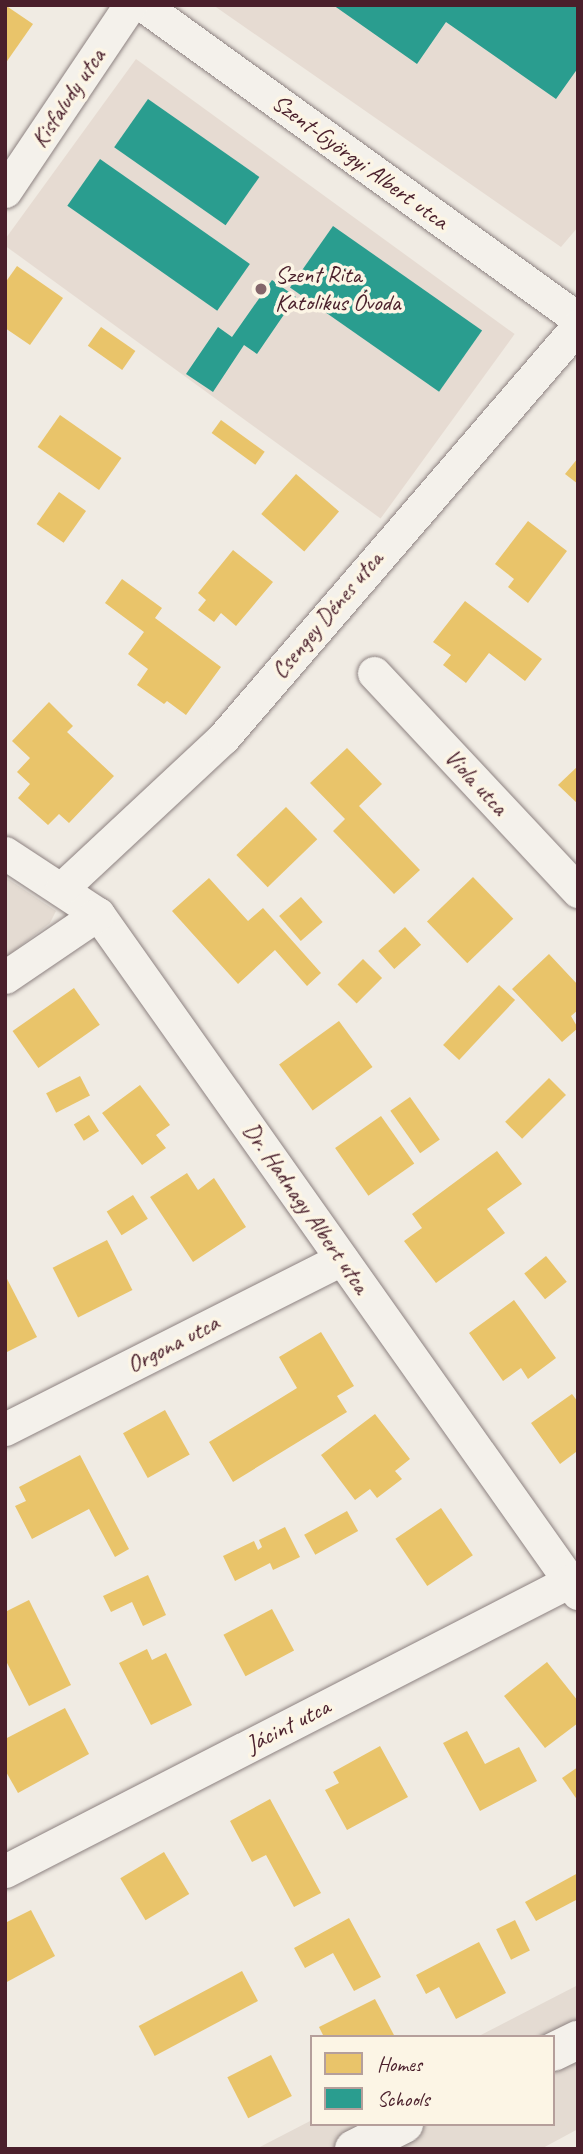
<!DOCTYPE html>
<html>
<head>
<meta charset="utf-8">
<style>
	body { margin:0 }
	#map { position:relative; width:583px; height:2154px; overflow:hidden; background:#f0ebe3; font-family:Caveat,sans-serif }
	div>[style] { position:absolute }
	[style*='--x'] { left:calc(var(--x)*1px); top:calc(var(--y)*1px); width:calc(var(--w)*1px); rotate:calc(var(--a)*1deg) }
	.built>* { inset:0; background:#e6dbd2; transform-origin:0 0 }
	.green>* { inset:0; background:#e4dbd2 }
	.homes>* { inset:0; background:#e9c46a; transform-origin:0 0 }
	.schools>* { inset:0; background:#2a9d8f; transform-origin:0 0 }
	.roads { filter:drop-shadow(0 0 2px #8d8281) drop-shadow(0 0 2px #8d8281) }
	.minor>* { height:33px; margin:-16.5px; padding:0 16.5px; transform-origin:16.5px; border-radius:16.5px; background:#f4f1eb }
	.primary>* { height:38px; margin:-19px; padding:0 19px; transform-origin:19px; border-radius:19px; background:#f4f1eb }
	.dots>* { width:19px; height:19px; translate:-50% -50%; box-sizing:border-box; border:4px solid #fcf5e5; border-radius:50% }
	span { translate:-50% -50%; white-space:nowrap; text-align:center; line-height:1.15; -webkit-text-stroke:7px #fcf5e5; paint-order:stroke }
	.street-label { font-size:24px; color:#4a1f2b }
	.poi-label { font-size:24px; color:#4a1f2b }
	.left { translate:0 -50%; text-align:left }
	.frame { position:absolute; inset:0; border:7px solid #4a1f2b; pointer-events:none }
	.legend { position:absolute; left:310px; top:2035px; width:245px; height:91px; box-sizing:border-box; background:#fcf5e5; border:2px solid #b59f9b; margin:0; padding:9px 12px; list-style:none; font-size:21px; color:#4a1f2b }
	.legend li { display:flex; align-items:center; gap:14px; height:35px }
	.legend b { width:35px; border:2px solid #b59f9b }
</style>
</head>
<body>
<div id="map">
	<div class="built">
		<div style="clip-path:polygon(213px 5px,578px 5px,578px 227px,561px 247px)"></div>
		<div style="left:136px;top:59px;width:468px;height:228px;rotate:36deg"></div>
	</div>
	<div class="green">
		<div style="clip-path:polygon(5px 877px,56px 911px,50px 923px,5px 958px)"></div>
		<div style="clip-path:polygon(578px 1985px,578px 2129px,541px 2149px,256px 2149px,312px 2120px,312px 2124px,553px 2124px,553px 2037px,477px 2037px)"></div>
	</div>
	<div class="homes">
		<div style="clip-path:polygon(5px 5px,33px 24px,5px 64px)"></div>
		<div style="clip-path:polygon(17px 266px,63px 298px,30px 345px,5px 328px,5px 283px)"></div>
		<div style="left:101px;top:327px;width:42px;height:23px;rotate:35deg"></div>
		<div style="left:60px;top:415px;width:75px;height:39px;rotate:35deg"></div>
		<div style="left:221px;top:420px;width:54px;height:16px;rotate:36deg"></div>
		<div style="clip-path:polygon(578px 458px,578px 484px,565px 474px)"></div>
		<div style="left:296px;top:474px;width:57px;height:53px;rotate:41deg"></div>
		<div style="left:59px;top:492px;width:33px;height:39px;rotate:35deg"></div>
		<div style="clip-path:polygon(528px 521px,567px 551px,528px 603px,508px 587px,514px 579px,495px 564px)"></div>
		<div style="clip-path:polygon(233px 550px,273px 582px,236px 626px,221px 613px,214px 622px,198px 610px,206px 600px,198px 593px)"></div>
		<div style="clip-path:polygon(122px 579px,162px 608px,155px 618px,221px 667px,186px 715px,167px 701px,164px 704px,137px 685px,148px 669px,128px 654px,144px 632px,105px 603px)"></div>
		<div style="clip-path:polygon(465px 601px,542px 659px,525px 681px,489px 653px,466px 683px,443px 665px,451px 655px,433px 642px)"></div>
		<div style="clip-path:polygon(49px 702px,73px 726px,67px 732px,114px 776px,69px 823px,59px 814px,48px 825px,18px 798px,30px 784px,17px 772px,30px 758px,12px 741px)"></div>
		<div style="clip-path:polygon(347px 748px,382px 784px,359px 806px,420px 870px,394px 894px,333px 831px,345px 819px,310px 783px)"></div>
		<div style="clip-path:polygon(578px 766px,578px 804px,558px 785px)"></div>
		<div style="left:286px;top:807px;width:45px;height:69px;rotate:46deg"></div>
		<div style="left:473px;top:877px;width:58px;height:64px;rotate:46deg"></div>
		<div style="clip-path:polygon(209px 878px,248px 921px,263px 908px,321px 973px,307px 986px,275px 950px,238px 984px,172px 911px)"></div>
		<div style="left:301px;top:897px;width:33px;height:29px;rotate:49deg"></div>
		<div style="left:405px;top:927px;width:24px;height:36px;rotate:48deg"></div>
		<div style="clip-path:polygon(549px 954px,578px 985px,578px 1010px,571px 1016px,578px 1028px,562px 1042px,512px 989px)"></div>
		<div style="left:363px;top:959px;width:27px;height:36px;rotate:45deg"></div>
		<div style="left:499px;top:985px;width:22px;height:82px;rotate:43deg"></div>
		<div style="left:74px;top:988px;width:45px;height:75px;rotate:55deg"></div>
		<div style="left:339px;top:1021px;width:57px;height:74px;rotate:54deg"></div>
		<div style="left:80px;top:1076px;width:22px;height:38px;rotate:63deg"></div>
		<div style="left:549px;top:1078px;width:24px;height:62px;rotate:45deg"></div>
		<div style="clip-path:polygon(140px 1085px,170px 1125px,156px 1135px,166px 1148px,142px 1165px,102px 1113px)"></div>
		<div style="left:410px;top:1097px;width:52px;height:24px;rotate:55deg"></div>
		<div style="left:89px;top:1115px;width:19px;height:18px;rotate:58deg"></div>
		<div style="left:381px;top:1116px;width:58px;height:56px;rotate:55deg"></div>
		<div style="clip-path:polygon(497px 1151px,522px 1184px,487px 1209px,505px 1233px,436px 1283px,404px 1241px,422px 1228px,412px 1214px)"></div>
		<div style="clip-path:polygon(187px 1173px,198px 1190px,214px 1178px,246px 1227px,193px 1262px,150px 1197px)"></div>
		<div style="left:133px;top:1195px;width:28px;height:31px;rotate:58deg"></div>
		<div style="left:107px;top:1240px;width:56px;height:61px;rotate:63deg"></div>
		<div style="left:546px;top:1256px;width:33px;height:28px;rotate:51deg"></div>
		<div style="clip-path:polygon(5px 1275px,37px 1337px,5px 1353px)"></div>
		<div style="clip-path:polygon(514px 1300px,556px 1358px,528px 1379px,521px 1368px,503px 1381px,469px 1333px)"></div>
		<div style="clip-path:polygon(321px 1332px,354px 1386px,337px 1396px,347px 1412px,233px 1482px,209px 1442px,297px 1388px,279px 1357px)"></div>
		<div style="clip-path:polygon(572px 1394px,578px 1402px,578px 1455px,576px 1452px,560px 1464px,531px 1423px)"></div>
		<div style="left:165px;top:1410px;width:51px;height:48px;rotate:61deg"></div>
		<div style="clip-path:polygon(375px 1414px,410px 1459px,395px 1471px,402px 1479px,377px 1498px,370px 1489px,355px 1500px,321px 1455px)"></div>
		<div style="clip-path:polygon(80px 1455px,129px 1549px,115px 1557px,89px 1509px,32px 1539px,15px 1506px,26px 1501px,19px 1487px)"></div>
		<div style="left:441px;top:1508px;width:57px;height:55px;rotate:56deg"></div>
		<div style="left:347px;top:1511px;width:23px;height:49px;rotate:61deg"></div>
		<div style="clip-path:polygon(285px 1527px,300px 1557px,273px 1570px,270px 1563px,235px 1581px,223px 1556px,254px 1541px,258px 1550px,262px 1547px,259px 1540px)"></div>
		<div style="clip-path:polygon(148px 1575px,166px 1615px,143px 1626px,132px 1602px,111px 1612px,103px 1596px)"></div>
		<div style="clip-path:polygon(29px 1600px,71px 1685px,29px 1706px,5px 1659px,5px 1612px)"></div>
		<div style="left:272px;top:1609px;width:47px;height:55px;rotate:62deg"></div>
		<div style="clip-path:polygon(147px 1649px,152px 1660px,166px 1653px,192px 1705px,151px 1725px,119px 1663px)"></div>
		<div style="clip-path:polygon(547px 1662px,578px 1701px,578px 1723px,545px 1748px,504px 1696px)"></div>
		<div style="clip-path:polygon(65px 1708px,89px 1754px,18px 1793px,5px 1770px,5px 1739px)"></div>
		<div style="clip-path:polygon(467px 1731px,485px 1764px,519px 1747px,537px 1781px,480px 1811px,443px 1743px)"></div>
		<div style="clip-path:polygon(380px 1746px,408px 1797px,347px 1830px,325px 1790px,339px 1783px,333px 1772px)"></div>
		<div style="clip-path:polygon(578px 1767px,578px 1801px,562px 1778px)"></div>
		<div style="clip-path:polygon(270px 1799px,321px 1893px,294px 1907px,266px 1855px,252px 1862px,230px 1821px)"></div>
		<div style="left:164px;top:1852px;width:49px;height:51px;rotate:59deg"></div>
		<div style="clip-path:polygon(578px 1873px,578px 1899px,536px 1921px,525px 1902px)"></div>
		<div style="clip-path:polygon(31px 1910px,55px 1956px,5px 1983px,5px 1923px)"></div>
		<div style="clip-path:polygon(349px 1918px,381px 1977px,354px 1991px,333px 1953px,305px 1968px,294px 1948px)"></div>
		<div style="left:515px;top:1920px;width:34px;height:21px;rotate:64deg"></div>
		<div style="clip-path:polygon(479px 1942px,506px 1993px,456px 2019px,439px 1987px,426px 1994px,416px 1975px)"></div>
		<div style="left:242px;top:1971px;width:34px;height:117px;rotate:62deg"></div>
		<div style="clip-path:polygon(375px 1999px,395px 2037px,324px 2037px,319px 2027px)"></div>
		<div style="left:271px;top:2055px;width:46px;height:49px;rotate:63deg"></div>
	</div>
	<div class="schools">
		<div style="clip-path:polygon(333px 5px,578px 5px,578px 68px,556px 99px,446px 22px,417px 64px)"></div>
		<div style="left:148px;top:99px;width:136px;height:59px;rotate:35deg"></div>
		<div style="left:100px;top:159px;width:183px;height:57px;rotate:35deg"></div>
		<div style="left:333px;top:226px;width:182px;height:75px;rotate:35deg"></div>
		<div style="clip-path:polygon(272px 280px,296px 297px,257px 354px,244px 345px,213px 392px,186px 374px,218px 327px,232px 337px)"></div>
	</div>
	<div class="roads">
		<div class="minor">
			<div style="--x:143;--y:5;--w:536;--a:35.82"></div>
			<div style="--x:5;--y:191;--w:224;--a:-56.1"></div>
			<div style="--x:374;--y:673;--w:299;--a:46.9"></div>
			<div style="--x:5;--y:853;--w:111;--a:33.3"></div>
			<div style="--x:98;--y:914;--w:832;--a:54.74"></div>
			<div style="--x:61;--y:889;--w:221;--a:-43"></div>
			<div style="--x:223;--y:738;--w:544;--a:-49.25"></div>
			<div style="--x:5;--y:977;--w:112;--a:-34.1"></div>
			<div style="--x:5;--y:1429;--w:377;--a:-26.8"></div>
			<div style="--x:5;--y:1871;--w:635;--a:-27.17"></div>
		</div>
		<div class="primary">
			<div style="--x:553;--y:2052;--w:28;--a:-26"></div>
			<div style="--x:354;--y:2149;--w:56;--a:-26.6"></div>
		</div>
	</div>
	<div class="dots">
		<div style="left:261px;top:289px;background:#84666b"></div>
	</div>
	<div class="street-label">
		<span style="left:68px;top:98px;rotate:-56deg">Kisfaludy utca</span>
		<span style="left:360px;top:162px;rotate:36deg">Szent-Györgyi Albert utca</span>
		<span style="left:327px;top:615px;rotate:-50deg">Csengey Dénes utca</span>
		<span style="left:476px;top:782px;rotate:47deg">Viola utca</span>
		<span style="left:306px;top:1208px;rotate:55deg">Dr. Hadnagy Albert utca</span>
		<span style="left:173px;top:1344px;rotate:-27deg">Orgona utca</span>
		<span style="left:288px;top:1726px;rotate:-27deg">Jácint utca</span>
	</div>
	<div class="poi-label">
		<span class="left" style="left:275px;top:289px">Szent Rita<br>Katolikus Óvoda</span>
	</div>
	<div class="frame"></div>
	<ul class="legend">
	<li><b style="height:19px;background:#e9c46a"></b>Homes</li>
	<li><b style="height:19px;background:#2a9d8f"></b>Schools</li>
	</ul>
</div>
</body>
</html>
